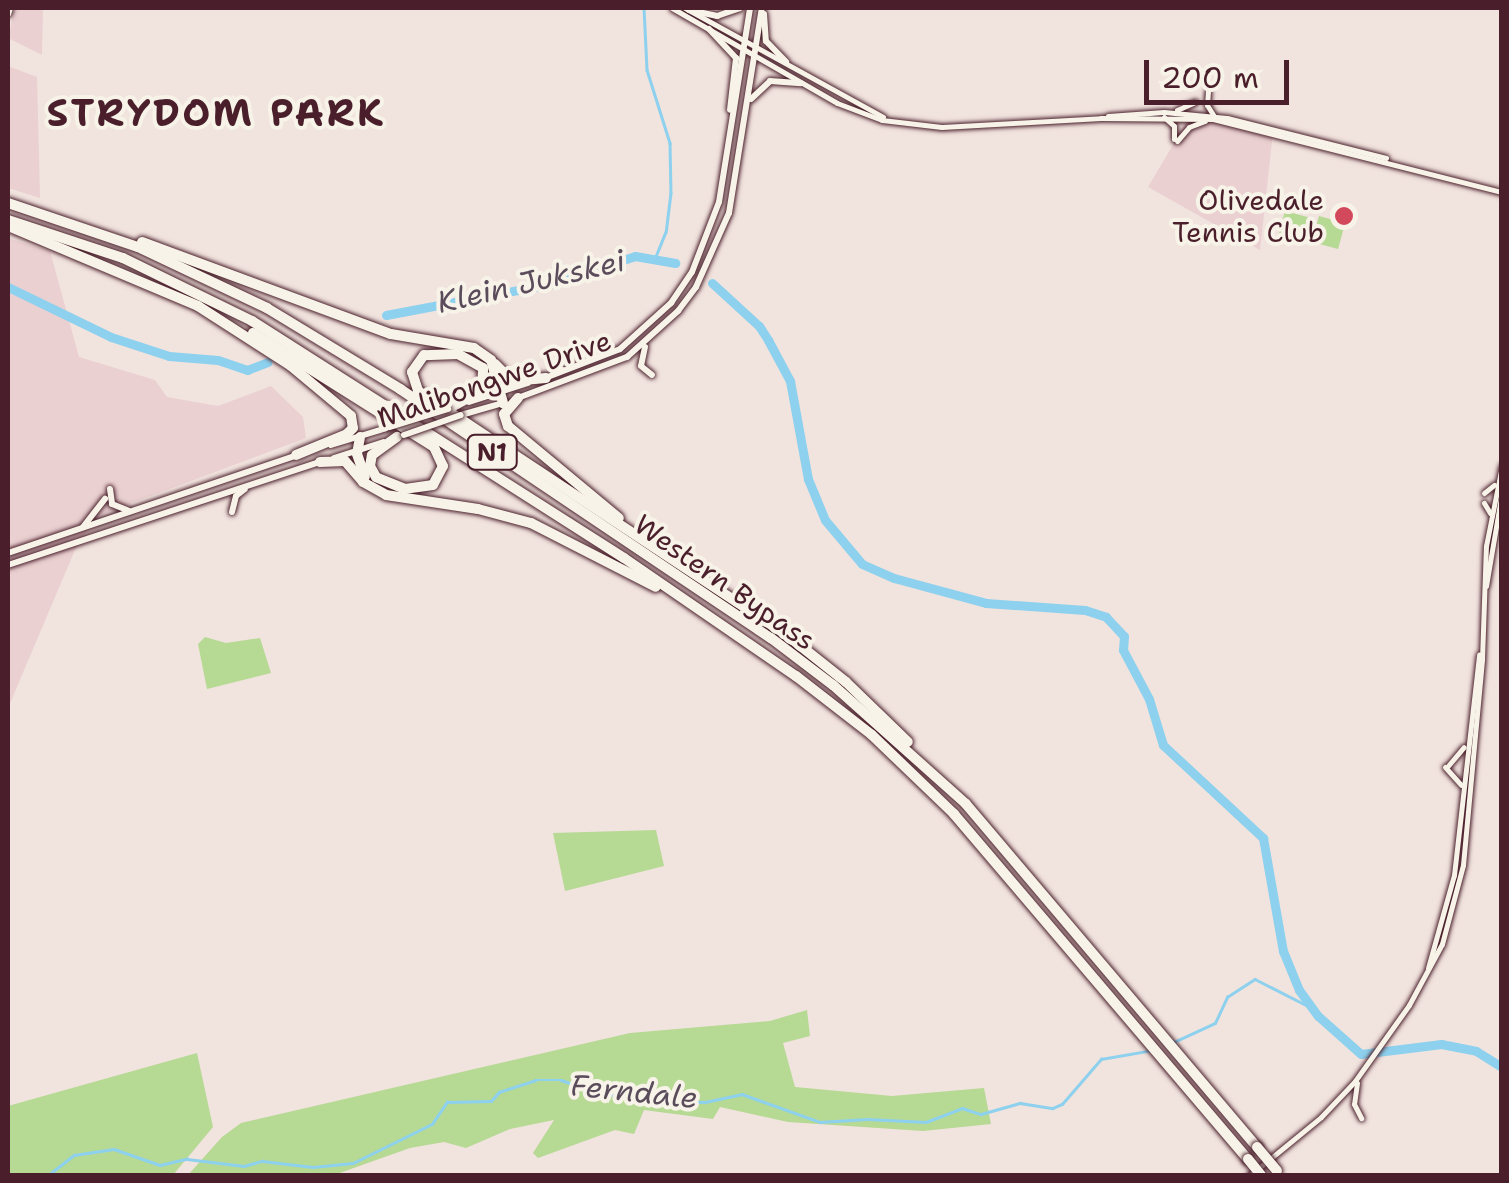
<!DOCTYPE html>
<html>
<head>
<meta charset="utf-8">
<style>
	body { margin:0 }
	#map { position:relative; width:1509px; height:1183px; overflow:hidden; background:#f1e3de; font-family:"Shantell Sans",sans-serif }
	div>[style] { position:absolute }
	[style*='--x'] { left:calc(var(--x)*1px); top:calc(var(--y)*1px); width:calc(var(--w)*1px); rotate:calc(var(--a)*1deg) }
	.built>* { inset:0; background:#ead0d1 }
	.green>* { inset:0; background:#b6d994; transform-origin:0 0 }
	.stream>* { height:2.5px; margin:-1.25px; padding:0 1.25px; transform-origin:1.25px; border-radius:1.25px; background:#8dd1ee }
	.river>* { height:9px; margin:-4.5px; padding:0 4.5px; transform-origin:4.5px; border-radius:4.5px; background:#8dd1ee }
	.roads { filter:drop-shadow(0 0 2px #4a1f2b) drop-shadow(0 0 2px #4a1f2b) }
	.tertiary>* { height:5px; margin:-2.5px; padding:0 2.5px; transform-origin:2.5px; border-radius:2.5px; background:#f7f3e8 }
	.secondary>* { height:6px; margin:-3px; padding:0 3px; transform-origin:3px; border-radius:3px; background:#f7f3e8 }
	.motorway>* { height:10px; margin:-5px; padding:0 5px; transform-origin:5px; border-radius:5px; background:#f7f3e8 }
	.bridges { filter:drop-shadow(0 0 2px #4a1f2b) drop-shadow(0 0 2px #4a1f2b) }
	.secondary-bridge>* { height:6px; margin:-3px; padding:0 3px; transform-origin:3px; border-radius:3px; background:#f7f3e8 }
	.motorway-bridge>* { height:10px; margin:-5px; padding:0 5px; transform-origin:5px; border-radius:5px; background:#f7f3e8 }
	.dots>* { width:28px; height:28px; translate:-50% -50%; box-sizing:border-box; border:5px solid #f7f3e8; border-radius:50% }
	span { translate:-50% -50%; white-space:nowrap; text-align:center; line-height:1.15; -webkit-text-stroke:8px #f7f3e8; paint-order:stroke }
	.shield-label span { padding:2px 8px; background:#f7f3e8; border:2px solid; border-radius:8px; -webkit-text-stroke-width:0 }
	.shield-label { font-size:25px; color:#4a1f2b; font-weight:700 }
	.poi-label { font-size:28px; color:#4a1f2b }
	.right { translate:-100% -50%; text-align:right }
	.street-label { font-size:28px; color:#4a1f2b }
	.water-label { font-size:30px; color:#5b4c5c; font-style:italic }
	.district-label { font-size:38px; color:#4a1f2b; font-weight:700; letter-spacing:2.5px }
	.frame { position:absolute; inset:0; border:10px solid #4a1f2b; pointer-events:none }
	.scale { position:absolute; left:1144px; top:60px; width:145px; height:45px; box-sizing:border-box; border:5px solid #4a1f2b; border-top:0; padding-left:12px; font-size:30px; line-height:35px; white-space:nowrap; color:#4a1f2b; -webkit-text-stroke:8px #f7f3e8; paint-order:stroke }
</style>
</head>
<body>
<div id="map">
	<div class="built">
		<div style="clip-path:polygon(15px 8px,43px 8px,42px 55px,8px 38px)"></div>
		<div style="clip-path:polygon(8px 66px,37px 77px,40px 198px,8px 188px)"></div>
		<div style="clip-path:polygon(1190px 116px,1273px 132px,1260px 250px,1148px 187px)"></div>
		<div style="clip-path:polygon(8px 238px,50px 251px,79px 357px,155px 380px,167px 397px,218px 406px,271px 386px,303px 417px,306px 438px,97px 516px,75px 550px,8px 708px)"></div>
	</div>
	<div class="green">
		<div style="left:1285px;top:211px;width:27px;height:27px;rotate:15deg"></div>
		<div style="left:1319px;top:216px;width:27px;height:27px;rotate:15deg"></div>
		<div style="clip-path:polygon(205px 637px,226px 643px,260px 638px,271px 673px,207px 689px,198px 644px)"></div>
		<div style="clip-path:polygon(656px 830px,664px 866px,565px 891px,553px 833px)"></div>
		<div style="clip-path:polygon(807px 1010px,810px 1036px,783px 1043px,795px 1087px,892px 1096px,984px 1088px,991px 1124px,923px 1131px,788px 1122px,720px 1107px,713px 1119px,644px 1110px,634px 1134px,615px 1130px,538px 1158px,533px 1153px,554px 1120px,510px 1129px,466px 1148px,444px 1142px,410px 1148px,334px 1175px,188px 1175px,222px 1137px,241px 1123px,630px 1033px,770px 1021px)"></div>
		<div style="clip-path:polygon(197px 1053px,213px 1127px,173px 1175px,8px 1175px,8px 1106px)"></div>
	</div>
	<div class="stream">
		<div style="--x:644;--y:8;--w:62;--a:87.2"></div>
		<div style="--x:647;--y:70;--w:77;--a:72.5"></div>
		<div style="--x:670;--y:143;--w:50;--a:88.9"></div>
		<div style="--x:671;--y:193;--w:39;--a:97"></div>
		<div style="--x:666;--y:232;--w:29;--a:112"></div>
		<div style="--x:1174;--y:1042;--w:45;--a:-24.9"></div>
		<div style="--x:1215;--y:1023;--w:29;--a:-65"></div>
		<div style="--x:1227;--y:997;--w:33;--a:-33"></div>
		<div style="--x:1255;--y:979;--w:64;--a:27"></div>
		<div style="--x:47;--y:1176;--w:34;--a:-38"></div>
		<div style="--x:74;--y:1155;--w:40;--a:-8.5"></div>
		<div style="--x:114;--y:1149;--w:49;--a:19.2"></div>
		<div style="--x:160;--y:1165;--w:28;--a:-13"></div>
		<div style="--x:187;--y:1159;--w:57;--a:7"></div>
		<div style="--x:244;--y:1166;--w:19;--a:-16"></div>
		<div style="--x:262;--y:1161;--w:51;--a:6.7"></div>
		<div style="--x:313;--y:1167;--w:40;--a:-5.7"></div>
		<div style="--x:353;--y:1163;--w:88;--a:-26.3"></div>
		<div style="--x:432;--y:1124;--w:27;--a:-56"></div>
		<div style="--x:447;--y:1102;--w:44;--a:-1.3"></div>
		<div style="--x:491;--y:1101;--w:12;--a:-48"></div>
		<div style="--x:499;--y:1092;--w:38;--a:-18"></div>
		<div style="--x:535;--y:1080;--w:26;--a:0"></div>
		<div style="--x:561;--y:1080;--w:40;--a:18.9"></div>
		<div style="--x:599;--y:1093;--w:64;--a:7.1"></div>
		<div style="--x:663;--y:1101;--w:42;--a:1.4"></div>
		<div style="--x:705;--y:1102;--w:38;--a:-12"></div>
		<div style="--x:742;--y:1094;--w:83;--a:19.7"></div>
		<div style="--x:820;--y:1122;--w:47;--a:-3.7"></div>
		<div style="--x:867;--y:1119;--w:59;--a:2.9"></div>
		<div style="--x:926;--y:1122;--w:39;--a:-21"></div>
		<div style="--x:962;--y:1108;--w:20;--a:18"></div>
		<div style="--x:981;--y:1114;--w:41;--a:-15.8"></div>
		<div style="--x:1020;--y:1103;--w:33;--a:9"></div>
		<div style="--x:1053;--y:1108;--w:10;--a:-24"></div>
		<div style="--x:1062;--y:1104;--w:60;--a:-49.1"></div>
		<div style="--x:1101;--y:1059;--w:53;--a:-9.8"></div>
	</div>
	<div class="river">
		<div style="--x:712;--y:283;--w:64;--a:42.5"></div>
		<div style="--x:759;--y:326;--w:17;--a:57"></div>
		<div style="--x:768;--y:340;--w:47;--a:61.8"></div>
		<div style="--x:790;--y:381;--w:100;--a:79.6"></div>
		<div style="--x:808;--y:479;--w:44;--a:67.5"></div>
		<div style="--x:825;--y:520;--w:57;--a:49.9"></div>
		<div style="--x:862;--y:564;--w:35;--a:24"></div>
		<div style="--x:894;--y:578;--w:95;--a:15.2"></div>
		<div style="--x:986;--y:603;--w:99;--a:4"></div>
		<div style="--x:1085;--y:610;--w:22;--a:18"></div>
		<div style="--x:1106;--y:617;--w:26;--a:47"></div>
		<div style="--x:1124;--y:636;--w:14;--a:94"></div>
		<div style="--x:1123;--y:650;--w:55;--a:62"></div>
		<div style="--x:1149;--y:699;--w:48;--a:73.1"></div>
		<div style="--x:1163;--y:745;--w:137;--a:42.9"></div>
		<div style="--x:1263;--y:838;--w:115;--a:80"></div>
		<div style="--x:1283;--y:951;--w:42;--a:67.7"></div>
		<div style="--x:1299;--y:990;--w:32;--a:54"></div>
		<div style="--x:1318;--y:1016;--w:57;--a:41.5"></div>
		<div style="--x:1361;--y:1054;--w:81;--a:-7.1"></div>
		<div style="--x:1441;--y:1044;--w:36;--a:11"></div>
		<div style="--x:1476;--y:1051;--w:31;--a:32"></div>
		<div style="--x:8;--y:287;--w:114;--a:25.9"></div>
		<div style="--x:111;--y:337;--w:61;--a:18.1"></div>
		<div style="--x:169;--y:356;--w:49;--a:4.7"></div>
		<div style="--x:218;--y:360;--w:31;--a:19"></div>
		<div style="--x:247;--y:370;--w:22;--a:-21"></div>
		<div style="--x:386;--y:315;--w:167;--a:-10.7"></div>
		<div style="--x:550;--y:284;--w:89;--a:-18.2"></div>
		<div style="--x:635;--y:256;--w:41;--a:9.9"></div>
	</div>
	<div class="roads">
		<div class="tertiary">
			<div style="--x:672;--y:8;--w:190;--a:29.9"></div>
			<div style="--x:837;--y:103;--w:48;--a:20.7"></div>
			<div style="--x:882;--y:120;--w:60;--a:6.7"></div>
			<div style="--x:942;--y:127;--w:159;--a:-3.2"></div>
			<div style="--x:1101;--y:118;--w:112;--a:0.5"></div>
			<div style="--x:1213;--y:119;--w:298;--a:14.2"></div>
			<div style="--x:685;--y:8;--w:226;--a:28.8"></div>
			<div style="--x:8;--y:14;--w:6;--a:-72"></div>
			<div style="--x:1208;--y:91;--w:14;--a:94"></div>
			<div style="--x:1207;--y:105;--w:13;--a:58"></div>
			<div style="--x:1177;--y:110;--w:20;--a:-24"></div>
			<div style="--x:1108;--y:116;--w:56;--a:-4.1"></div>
			<div style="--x:1164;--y:112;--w:63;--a:5.4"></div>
			<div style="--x:1227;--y:118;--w:164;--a:14.1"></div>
			<div style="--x:1164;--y:117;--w:13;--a:42"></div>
			<div style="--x:1174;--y:126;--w:13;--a:90"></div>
			<div style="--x:1177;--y:141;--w:18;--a:-49"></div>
			<div style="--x:1189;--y:127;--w:17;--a:-21"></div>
			<div style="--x:1484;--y:493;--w:13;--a:-39"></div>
			<div style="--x:1484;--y:503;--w:12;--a:59"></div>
			<div style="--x:1486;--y:586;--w:96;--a:-80.4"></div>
			<div style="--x:1445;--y:767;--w:24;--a:48"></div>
			<div style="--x:1447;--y:767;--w:26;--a:-50"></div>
			<div style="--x:1428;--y:968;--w:97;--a:-74.4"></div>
			<div style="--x:1454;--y:875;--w:222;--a:-83.5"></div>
			<div style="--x:1357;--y:1083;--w:21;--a:98"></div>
			<div style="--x:1354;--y:1104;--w:16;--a:63"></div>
			<div style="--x:1249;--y:1176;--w:93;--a:-39.3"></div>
			<div style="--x:1321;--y:1117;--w:50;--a:-46.6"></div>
			<div style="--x:1355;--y:1081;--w:93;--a:-54.6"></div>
			<div style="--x:1409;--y:1005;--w:69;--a:-61.6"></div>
			<div style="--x:1442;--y:944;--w:82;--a:-75.1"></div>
			<div style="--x:1463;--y:865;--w:207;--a:-84.7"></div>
			<div style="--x:1482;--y:659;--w:113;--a:-88"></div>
			<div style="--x:1486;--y:546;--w:82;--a:-78.7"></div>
		</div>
		<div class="secondary">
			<div style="--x:689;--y:10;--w:29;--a:12"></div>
			<div style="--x:717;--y:16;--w:24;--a:-19"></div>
			<div style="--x:764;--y:14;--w:27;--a:86"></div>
			<div style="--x:766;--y:41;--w:29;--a:46"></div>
			<div style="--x:709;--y:29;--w:40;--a:47"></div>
			<div style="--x:736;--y:58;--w:52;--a:96.6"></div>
			<div style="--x:751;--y:99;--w:26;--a:-43"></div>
			<div style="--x:770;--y:81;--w:31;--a:4"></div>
			<div style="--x:645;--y:347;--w:19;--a:102"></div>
			<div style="--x:641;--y:366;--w:14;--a:39"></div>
			<div style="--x:545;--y:378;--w:80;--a:-21.1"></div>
			<div style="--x:620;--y:349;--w:69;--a:-42"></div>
			<div style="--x:671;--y:303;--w:37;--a:-56"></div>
			<div style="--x:692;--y:272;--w:75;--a:-68.9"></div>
			<div style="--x:719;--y:202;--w:196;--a:-80.9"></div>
			<div style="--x:515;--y:399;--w:120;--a:-20.6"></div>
			<div style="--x:627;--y:357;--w:69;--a:-42"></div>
			<div style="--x:678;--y:311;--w:30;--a:-53"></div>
			<div style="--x:696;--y:287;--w:81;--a:-66"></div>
			<div style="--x:729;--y:213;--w:208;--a:-80.9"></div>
			<div style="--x:469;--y:402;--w:62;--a:-17.9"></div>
			<div style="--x:461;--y:415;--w:44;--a:-15.9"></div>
			<div style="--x:331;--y:445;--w:62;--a:-17"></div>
			<div style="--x:334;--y:458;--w:52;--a:-17.7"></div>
			<div style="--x:110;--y:489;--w:15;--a:82"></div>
			<div style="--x:112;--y:504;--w:18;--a:22"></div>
			<div style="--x:232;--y:512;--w:16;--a:-76"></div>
			<div style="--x:236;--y:496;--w:11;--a:-38"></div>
			<div style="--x:83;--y:527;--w:36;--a:-52"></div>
			<div style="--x:8;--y:553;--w:303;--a:-18.7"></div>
			<div style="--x:8;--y:565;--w:331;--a:-18.3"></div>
		</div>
		<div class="motorway">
			<div style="--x:8;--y:203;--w:137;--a:18.7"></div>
			<div style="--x:138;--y:247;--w:143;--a:25.3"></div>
			<div style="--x:267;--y:308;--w:156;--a:31.3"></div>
			<div style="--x:400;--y:389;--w:447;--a:33.9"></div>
			<div style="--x:771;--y:638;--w:78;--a:37.2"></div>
			<div style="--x:833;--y:685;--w:178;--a:41.8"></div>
			<div style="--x:966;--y:804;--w:450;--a:49.7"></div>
			<div style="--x:8;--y:220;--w:121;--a:18.3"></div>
			<div style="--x:123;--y:258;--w:144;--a:26"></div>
			<div style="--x:252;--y:321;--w:441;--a:32.5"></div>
			<div style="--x:624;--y:558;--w:209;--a:34.5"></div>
			<div style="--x:796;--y:676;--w:96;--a:37.8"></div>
			<div style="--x:872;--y:735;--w:114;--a:43.9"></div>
			<div style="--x:954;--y:814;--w:453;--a:49.6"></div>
			<div style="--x:8;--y:226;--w:206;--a:22.8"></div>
			<div style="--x:198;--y:306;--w:111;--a:32.8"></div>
			<div style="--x:291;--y:366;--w:78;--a:39.8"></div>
			<div style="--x:351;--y:416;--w:12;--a:81"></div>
			<div style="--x:353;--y:428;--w:8;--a:135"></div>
			<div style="--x:347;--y:434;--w:55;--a:157.6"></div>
			<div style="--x:142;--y:242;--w:265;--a:20.3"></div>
			<div style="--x:391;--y:334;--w:84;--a:9.6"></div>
			<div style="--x:474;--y:348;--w:21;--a:35"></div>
			<div style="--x:491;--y:360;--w:45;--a:74.4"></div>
			<div style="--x:253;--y:333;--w:214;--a:32.2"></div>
			<div style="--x:434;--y:447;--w:21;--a:65"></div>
			<div style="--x:443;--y:466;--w:21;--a:118"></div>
			<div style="--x:433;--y:485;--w:28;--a:172"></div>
			<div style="--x:405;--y:489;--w:31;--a:-158"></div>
			<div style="--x:376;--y:477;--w:13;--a:-119"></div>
			<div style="--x:370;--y:466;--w:11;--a:-80"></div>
			<div style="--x:372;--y:455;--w:31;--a:-36"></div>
			<div style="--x:495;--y:364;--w:24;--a:45"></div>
			<div style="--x:512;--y:381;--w:34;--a:-5"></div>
			<div style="--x:518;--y:398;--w:21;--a:131"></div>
			<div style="--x:504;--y:414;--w:13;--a:72"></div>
			<div style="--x:508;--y:426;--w:144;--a:39.7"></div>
			<div style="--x:450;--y:408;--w:37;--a:-29"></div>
			<div style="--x:482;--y:390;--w:22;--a:-87"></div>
			<div style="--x:483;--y:368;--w:29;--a:-151"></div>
			<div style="--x:458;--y:354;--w:34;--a:178"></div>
			<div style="--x:424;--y:355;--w:21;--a:125"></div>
			<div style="--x:412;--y:372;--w:20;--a:72"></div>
			<div style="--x:418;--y:391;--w:444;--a:33.5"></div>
			<div style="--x:788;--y:636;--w:74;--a:38.4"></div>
			<div style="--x:846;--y:682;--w:86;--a:44.1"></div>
			<div style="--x:360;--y:437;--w:17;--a:100"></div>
			<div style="--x:357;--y:454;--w:24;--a:71"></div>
			<div style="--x:320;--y:462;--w:25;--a:-2"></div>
			<div style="--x:345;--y:461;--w:28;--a:49"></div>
			<div style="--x:363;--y:482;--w:26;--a:29"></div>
			<div style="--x:386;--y:495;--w:93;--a:8.7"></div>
			<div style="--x:478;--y:509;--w:55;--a:14.8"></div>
			<div style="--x:531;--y:523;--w:140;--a:27.1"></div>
		</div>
	</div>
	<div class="bridges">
		<div class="secondary-bridge">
			<div style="--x:390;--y:427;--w:61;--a:-17.2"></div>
			<div style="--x:404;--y:435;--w:60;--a:-19.3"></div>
		</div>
		<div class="motorway-bridge">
			<div style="--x:1257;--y:1147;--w:31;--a:50"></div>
			<div style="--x:1248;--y:1159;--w:22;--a:51"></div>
		</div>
	</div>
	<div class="dots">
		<div style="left:1344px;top:216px;background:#d1495b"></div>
	</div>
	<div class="shield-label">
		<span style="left:492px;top:452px">N1</span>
	</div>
	<div class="poi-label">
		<span class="right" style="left:1324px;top:216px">Olivedale<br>Tennis Club</span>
	</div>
	<div class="street-label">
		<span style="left:494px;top:379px;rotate:-19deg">Malibongwe Drive</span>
		<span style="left:725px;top:582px;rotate:35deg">Western Bypass</span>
	</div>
	<div class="water-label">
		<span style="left:531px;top:282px;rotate:-13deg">Klein Jukskei</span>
		<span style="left:634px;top:1092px;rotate:6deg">Ferndale</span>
	</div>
	<div class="district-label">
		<span style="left:216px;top:113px">STRYDOM PARK</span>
	</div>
	<div class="frame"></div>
	<div class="scale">200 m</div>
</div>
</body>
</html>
